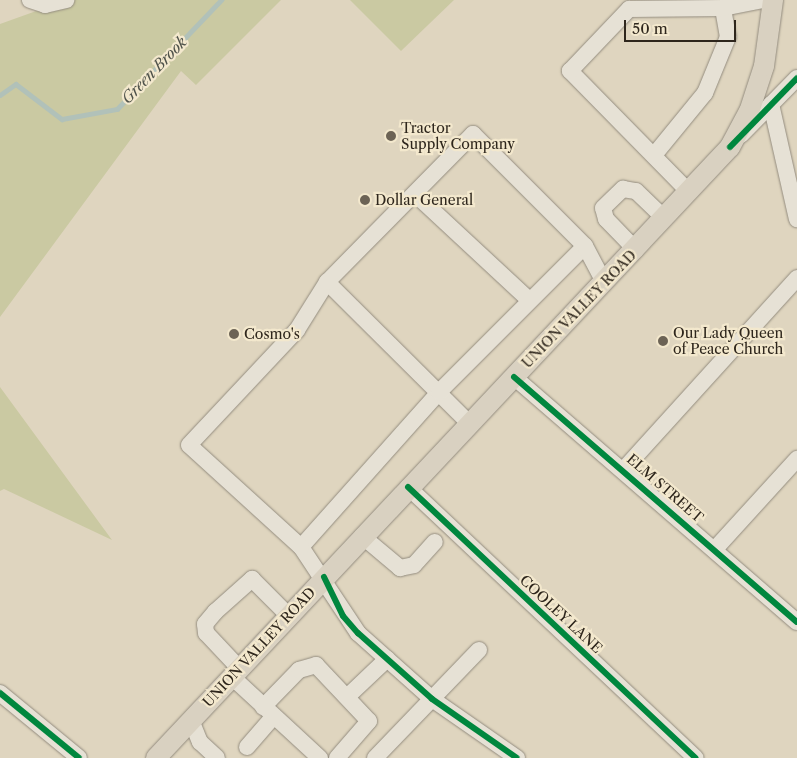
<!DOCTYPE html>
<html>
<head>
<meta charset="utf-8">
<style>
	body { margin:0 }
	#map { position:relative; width:797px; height:758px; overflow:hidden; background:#dfd5bf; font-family:"Libre Caslon Text",serif }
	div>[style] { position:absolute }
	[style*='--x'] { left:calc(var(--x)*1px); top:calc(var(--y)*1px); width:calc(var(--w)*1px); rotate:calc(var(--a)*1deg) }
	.green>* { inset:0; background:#cac9a2 }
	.stream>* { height:4.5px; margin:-2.25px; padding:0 2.25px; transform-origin:2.25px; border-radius:2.25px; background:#b1c1b9 }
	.roads { filter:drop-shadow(0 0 1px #938c7f) drop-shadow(0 0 1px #938c7f) }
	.minor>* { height:16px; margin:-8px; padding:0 8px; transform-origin:8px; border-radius:8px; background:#e6e1d5 }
	.major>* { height:20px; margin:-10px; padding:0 10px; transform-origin:10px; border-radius:10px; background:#d9d1c1 }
	.cycleway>* { height:6px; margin:-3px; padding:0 3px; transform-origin:3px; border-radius:3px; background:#00873e }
	.dots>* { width:14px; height:14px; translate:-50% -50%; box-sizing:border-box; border:2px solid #f3e8cd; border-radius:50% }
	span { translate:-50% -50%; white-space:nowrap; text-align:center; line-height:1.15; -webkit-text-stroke:4.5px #f3e8cd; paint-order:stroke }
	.poi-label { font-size:14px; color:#2e261c }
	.left { translate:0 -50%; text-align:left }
	.street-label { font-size:14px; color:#2e261c }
	.water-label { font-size:15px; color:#4f524a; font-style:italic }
	.scale { position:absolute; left:624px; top:20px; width:112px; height:22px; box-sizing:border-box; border:2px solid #2e261c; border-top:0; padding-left:6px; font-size:15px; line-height:18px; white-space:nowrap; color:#2e261c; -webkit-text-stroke:4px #f3e8cd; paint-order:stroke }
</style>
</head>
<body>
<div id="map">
	<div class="green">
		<div style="clip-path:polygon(67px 0,281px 0,196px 85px,181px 71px,0 317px,0 24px)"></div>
		<div style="clip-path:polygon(350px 0,454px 0,401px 51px)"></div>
		<div style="clip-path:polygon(0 387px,112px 540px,4px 489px,0 491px)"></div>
	</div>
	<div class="stream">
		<div style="--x:0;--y:95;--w:19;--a:-35"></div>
		<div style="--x:16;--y:84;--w:58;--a:37.3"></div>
		<div style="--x:62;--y:119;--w:56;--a:-10.3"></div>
		<div style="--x:117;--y:109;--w:151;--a:-46.3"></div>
	</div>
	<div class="roads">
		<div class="minor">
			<div style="--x:30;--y:0;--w:16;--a:18"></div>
			<div style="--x:45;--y:5;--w:22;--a:-13"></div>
			<div style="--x:771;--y:104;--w:118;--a:77.3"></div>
			<div style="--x:741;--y:135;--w:80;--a:-45.5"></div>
			<div style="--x:655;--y:154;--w:79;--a:-50.7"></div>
			<div style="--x:705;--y:93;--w:61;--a:-67.7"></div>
			<div style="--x:728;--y:37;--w:29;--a:-100"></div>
			<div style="--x:689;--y:192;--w:170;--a:-134.5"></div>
			<div style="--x:570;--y:71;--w:86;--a:-46.4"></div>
			<div style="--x:629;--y:9;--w:94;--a:-0.6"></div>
			<div style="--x:723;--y:8;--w:41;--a:-11.3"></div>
			<div style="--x:415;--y:194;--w:156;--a:42.9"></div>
			<div style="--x:636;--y:250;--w:43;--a:-134.1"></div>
			<div style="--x:606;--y:219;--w:11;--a:-105"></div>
			<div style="--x:603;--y:208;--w:28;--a:-44"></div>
			<div style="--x:623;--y:189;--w:13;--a:9"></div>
			<div style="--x:636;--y:191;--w:39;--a:44"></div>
			<div style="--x:327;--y:282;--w:200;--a:44.8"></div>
			<div style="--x:514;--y:377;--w:374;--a:40.9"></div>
			<div style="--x:624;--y:469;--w:258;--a:-47.8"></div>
			<div style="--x:408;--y:487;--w:395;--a:43.3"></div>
			<div style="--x:362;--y:536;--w:50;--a:40.1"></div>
			<div style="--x:400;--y:568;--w:14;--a:-12"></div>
			<div style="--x:414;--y:565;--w:31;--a:-48"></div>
			<div style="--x:301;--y:547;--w:208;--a:-48.3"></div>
			<div style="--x:439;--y:392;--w:206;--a:-45"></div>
			<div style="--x:715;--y:549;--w:122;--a:-47.7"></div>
			<div style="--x:239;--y:668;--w:48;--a:-133.3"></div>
			<div style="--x:206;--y:633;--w:9;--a:-96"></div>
			<div style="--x:205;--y:624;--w:16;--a:-50"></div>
			<div style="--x:215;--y:612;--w:50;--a:-41.7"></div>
			<div style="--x:252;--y:579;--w:51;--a:45"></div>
			<div style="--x:231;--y:676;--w:121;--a:42.7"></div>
			<div style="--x:0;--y:693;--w:102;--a:39.4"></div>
			<div style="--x:348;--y:696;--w:54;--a:-43.5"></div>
			<div style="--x:263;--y:707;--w:52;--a:-45.8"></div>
			<div style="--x:299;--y:670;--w:18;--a:-16"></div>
			<div style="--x:316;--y:665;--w:77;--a:46.6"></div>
			<div style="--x:369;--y:721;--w:49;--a:130.9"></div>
			<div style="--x:191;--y:720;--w:24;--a:68"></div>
			<div style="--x:200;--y:742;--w:23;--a:43"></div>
			<div style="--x:247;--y:747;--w:40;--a:-49"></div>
			<div style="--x:375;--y:758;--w:150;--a:-46.1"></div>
			<div style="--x:517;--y:758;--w:103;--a:-145.2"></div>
			<div style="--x:432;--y:699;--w:99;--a:-138.3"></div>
			<div style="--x:358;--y:633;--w:103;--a:-123.5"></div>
			<div style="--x:301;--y:547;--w:151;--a:-137.7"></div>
			<div style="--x:189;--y:445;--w:158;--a:-46.8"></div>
			<div style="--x:297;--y:330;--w:57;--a:-58"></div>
			<div style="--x:327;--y:282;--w:208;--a:-45.4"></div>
			<div style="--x:473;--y:134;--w:158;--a:45"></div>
			<div style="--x:585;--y:246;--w:41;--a:62.2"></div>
		</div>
		<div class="major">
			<div style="--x:156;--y:758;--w:838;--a:-46.79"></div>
			<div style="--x:730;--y:147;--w:40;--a:-62"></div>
			<div style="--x:749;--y:112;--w:48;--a:-71.9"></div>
			<div style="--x:764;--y:66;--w:67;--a:-82.2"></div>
		</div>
	</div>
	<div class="cycleway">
		<div style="--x:730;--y:147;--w:96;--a:-45.8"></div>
		<div style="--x:514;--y:377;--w:374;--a:40.9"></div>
		<div style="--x:408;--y:487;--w:395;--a:43.3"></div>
		<div style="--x:324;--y:577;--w:43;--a:64"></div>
		<div style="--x:343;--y:616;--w:23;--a:49"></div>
		<div style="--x:358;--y:633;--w:99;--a:41.7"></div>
		<div style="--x:432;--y:699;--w:103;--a:34.8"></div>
		<div style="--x:0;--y:693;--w:102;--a:39.4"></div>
	</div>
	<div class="dots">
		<div style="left:391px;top:136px;background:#6c6355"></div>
		<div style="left:365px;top:200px;background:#6c6355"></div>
		<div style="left:234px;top:334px;background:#6c6355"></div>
		<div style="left:663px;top:341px;background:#6c6355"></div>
	</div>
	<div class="poi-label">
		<span class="left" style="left:401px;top:136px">Tractor<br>Supply Company</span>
		<span class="left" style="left:375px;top:200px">Dollar General</span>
		<span class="left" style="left:673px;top:341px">Our Lady Queen<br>of Peace Church</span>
		<span class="left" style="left:244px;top:334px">Cosmo's</span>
	</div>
	<div class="street-label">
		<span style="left:579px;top:309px;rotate:-46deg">UNION VALLEY ROAD</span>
		<span style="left:665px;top:488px;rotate:41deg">ELM STREET</span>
		<span style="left:561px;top:614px;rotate:43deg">COOLEY LANE</span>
		<span style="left:259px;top:647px;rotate:-47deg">UNION VALLEY ROAD</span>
	</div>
	<div class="water-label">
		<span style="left:154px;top:70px;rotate:-46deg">Green Brook</span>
	</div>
	<div class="scale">50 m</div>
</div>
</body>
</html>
